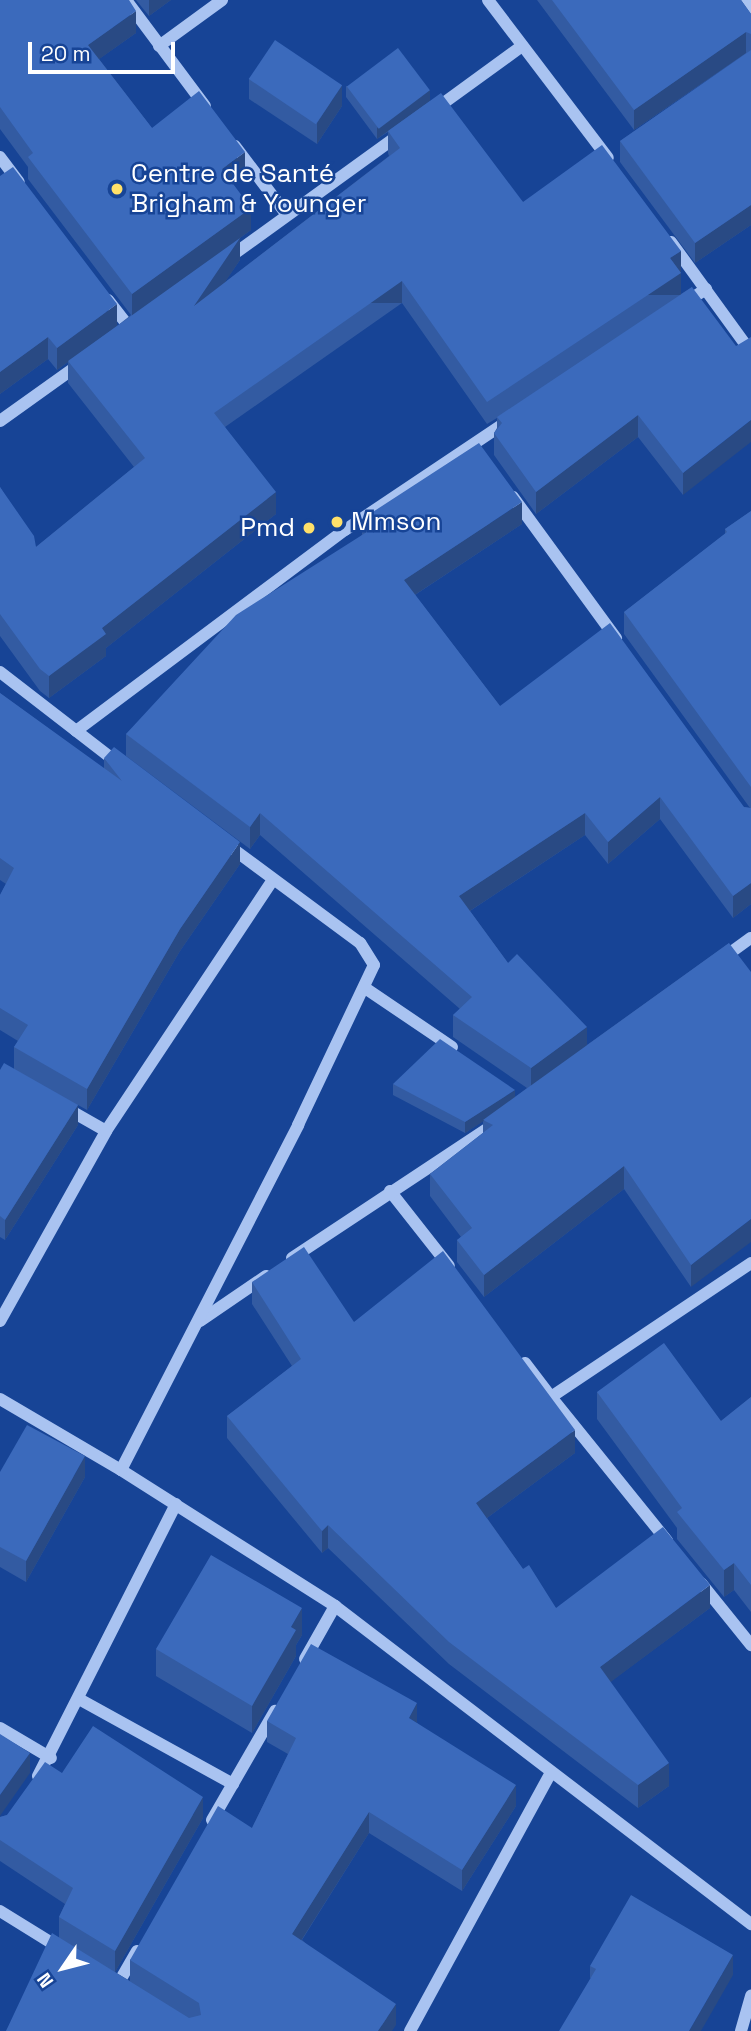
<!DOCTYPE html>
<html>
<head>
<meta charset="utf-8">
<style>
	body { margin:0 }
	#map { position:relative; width:751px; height:2031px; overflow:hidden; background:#174496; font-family:"Space Grotesk",sans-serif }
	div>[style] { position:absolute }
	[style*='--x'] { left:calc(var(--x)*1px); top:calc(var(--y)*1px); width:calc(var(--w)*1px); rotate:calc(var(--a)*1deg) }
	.minor>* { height:12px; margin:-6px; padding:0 6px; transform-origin:6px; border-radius:6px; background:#a9c3f1 }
	.wall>* { inset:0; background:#335ba2 }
	.shaded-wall>* { inset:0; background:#294a84; transform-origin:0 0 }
	.building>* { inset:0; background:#3b6abc; transform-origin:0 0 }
	.dots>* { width:19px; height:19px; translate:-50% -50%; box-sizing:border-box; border:4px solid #174496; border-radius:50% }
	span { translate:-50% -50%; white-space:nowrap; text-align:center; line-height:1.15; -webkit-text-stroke:5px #174496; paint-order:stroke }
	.poi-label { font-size:26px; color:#fff }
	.left { translate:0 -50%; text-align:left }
	.right { translate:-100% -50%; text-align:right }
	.north { position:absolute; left:28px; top:1933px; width:70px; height:70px; -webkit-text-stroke:5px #174496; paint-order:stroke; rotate:235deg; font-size:19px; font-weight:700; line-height:28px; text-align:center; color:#fff }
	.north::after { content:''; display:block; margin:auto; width:24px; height:32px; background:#fff; clip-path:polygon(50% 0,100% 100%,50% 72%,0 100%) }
	.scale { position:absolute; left:28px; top:42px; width:147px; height:32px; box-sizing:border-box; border:4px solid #fff; border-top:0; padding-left:9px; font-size:21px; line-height:24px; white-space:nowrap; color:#fff; -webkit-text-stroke:5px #174496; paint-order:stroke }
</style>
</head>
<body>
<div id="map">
	<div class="minor">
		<div style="--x:126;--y:0;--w:132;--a:53.3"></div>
		<div style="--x:488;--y:0;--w:198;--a:52.8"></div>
		<div style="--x:745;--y:0;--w:10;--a:53"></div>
		<div style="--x:159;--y:46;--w:78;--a:-36.1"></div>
		<div style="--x:434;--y:110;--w:109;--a:-36"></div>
		<div style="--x:235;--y:146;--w:86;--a:53"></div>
		<div style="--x:0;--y:157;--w:31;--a:53"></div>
		<div style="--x:671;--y:242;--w:136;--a:54"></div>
		<div style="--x:227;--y:259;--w:212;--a:-35.8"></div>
		<div style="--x:108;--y:300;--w:36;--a:52"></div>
		<div style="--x:686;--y:302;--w:24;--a:-33"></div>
		<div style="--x:0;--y:421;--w:100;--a:-35.6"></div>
		<div style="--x:513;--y:497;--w:175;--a:53.9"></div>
		<div style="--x:0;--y:672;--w:150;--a:37.7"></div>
		<div style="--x:76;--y:731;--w:336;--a:-36.8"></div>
		<div style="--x:345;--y:530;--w:200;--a:-33.8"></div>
		<div style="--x:723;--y:958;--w:34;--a:-36"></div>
		<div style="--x:365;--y:988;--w:105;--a:34.1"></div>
		<div style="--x:64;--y:1107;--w:48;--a:29.7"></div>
		<div style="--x:390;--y:1191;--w:95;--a:51.8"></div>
		<div style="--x:292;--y:1258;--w:245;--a:-33.5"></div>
		<div style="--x:0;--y:1321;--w:218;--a:-60.8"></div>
		<div style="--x:106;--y:1131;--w:301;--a:-56.4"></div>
		<div style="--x:200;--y:1321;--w:80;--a:-34.3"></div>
		<div style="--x:525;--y:1363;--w:43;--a:52.6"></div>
		<div style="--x:551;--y:1397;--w:241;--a:-33.8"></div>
		<div style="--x:551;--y:1397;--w:185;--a:51.1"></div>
		<div style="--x:0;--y:1399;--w:140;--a:30.4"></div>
		<div style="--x:121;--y:1470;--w:254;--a:32.4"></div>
		<div style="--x:335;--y:1606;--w:524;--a:37.4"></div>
		<div style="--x:121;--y:1470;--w:388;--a:-62.8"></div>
		<div style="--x:298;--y:1125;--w:177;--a:-64.6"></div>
		<div style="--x:374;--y:965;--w:26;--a:-122"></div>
		<div style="--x:360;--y:943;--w:163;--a:-143.5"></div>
		<div style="--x:701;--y:1583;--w:80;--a:51.1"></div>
		<div style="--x:305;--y:1659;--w:61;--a:-60.5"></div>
		<div style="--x:79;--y:1699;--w:176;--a:28.9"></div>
		<div style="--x:0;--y:1728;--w:59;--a:30.5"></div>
		<div style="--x:38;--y:1776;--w:305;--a:-63.1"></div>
		<div style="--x:212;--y:1820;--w:126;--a:-60"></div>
		<div style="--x:0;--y:1911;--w:70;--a:31.7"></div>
		<div style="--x:118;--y:1984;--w:38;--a:-60"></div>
		<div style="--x:410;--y:2031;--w:293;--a:-61.4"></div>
		<div style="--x:741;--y:2031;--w:37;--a:-74"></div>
	</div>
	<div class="wall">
		<div style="clip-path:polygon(0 0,136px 33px,99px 59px,152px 128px,245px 174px,233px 183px,251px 230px,240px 238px,240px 260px,224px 283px,389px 156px,388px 153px,388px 132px,377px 139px,346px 97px,346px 86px,430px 101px,523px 202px,681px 251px,681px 294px,692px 287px,683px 495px,638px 437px,536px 514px,494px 455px,494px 433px,497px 428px,497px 418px,487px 424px,402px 303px,225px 427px,276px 514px,106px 648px,106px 656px,49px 698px,40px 691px,0 636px,0 487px,36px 547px,134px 467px,68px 383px,68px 362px,57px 370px,48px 359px,0 394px,0 176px,117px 326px,131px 315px,28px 179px,28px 167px,0 129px)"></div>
		<div style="clip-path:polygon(136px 0,171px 0,149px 16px)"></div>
		<div style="clip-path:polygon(537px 0,741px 0,751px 14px,751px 225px,695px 263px,620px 162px,620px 141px,747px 53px,634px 130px)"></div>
		<div style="clip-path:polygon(249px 79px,342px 106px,317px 144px,249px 99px)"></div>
		<div style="clip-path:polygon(751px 511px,751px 904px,733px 918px,660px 819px,608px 864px,585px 835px,470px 911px,508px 963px,587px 1045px,729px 943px,691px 1287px,624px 1189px,484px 1297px,457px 1262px,457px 1240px,461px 1237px,430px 1196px,430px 1174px,483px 1133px,483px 1121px,465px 1133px,393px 1095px,393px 1084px,515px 1097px,527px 1088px,453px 1037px,453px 1015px,460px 1009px,260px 835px,250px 849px,126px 756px,126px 734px,362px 535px,362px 519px,522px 524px,415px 595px,500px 706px,744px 807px,750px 808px,624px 634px,624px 612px,725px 534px,725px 529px)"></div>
		<div style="clip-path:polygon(0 693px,104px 769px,104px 758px,240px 864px,180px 951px,87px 1110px,78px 1105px,78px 1125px,5px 1240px,0 1237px,0 1070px,14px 1069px,14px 1047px,18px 1041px,0 1030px,0 895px,6px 884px,0 880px)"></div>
		<div style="clip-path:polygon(252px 1282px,354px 1322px,575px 1453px,487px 1518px,523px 1569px,556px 1608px,710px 1608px,610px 1682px,669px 1786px,638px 1808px,449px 1664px,328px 1548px,322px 1553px,227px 1438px,227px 1416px,292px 1366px,252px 1304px)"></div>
		<div style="clip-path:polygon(597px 1392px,721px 1421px,751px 1397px,751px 1612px,734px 1590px,724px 1597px,677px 1539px,677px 1528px,597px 1419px)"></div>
		<div style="clip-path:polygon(0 1472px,85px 1477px,26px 1582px,0 1567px)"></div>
		<div style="clip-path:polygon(302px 1635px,296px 1645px,296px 1656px,252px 1733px,156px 1676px,156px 1649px)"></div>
		<div style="clip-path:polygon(267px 1721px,417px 1723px,516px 1806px,462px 1891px,369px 1833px,302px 1940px,396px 2025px,6px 2031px,59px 1937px,59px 1917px,65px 1904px,0 1861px,0 1817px,7px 1815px,62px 1773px,203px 1818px,115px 1972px,130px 1981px,130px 1960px,252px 1828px,288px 1754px,267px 1742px)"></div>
		<div style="clip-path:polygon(590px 1966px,733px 1975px,590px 1978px)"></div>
	</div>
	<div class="shaded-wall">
		<div style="clip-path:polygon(149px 0,171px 0,149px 16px)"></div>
		<div style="clip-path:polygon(136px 11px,136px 33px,88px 67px,88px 45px)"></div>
		<div style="clip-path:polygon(746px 32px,746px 53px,634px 130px,634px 110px)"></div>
		<div style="clip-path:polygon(342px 85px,342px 106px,317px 144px,317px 123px)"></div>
		<div style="clip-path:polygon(430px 90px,430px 101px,377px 139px,377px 128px)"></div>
		<div style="clip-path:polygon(245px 152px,245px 174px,222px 191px,222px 169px)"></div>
		<div style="clip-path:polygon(751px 205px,751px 225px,695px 263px,695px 243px)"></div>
		<div style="clip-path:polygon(251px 208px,251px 230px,240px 238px,240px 260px,194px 328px,132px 316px,132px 294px)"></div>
		<div style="clip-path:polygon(681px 251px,681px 273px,670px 258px)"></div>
		<div style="left:681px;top:273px;width:22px;height:233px;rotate:90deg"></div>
		<div style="left:402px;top:281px;width:22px;height:230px;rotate:90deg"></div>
		<div style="clip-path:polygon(117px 304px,117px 326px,57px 370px,57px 348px)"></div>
		<div style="clip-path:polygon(48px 337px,48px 359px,0 394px,0 372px)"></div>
		<div style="clip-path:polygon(638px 415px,638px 437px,536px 514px,536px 492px)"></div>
		<div style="clip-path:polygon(751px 420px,751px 442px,683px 495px,683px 473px)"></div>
		<div style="clip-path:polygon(276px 492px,276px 514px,106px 648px,106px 656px,49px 698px,49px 676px,102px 628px)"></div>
		<div style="clip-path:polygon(522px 502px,522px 524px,404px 602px,404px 580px)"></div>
		<div style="clip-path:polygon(660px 797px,660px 819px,608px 864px,608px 842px)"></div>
		<div style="clip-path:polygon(260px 813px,260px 835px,250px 849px,250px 827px)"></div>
		<div style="clip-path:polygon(585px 813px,585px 835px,459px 918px,459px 896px)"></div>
		<div style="clip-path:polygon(240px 842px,240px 864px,180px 951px,87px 1110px,87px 1089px,180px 929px)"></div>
		<div style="clip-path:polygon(751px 883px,751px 904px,733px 918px,733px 896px)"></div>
		<div style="clip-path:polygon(587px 1027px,587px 1049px,531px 1090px,531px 1068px)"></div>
		<div style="clip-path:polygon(515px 1090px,515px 1101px,465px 1133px,465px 1122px)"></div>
		<div style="clip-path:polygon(78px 1105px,78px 1125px,5px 1240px,5px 1220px)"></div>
		<div style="clip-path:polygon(624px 1166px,624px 1189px,484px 1297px,484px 1275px)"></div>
		<div style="clip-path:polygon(751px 1219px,751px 1242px,691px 1287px,691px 1265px)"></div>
		<div style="clip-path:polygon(575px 1430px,575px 1453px,476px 1526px,476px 1503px)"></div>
		<div style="clip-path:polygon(85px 1456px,85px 1477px,26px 1582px,26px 1561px)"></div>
		<div style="clip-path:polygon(328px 1525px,328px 1548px,322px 1553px,322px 1531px)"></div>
		<div style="clip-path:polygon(734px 1563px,734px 1590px,724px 1597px,724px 1570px)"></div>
		<div style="clip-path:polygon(710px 1585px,710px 1608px,600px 1690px,600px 1667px)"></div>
		<div style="clip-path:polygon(302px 1608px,302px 1635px,296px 1645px,296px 1656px,252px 1733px,252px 1706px,291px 1627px)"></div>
		<div style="clip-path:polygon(417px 1703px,417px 1723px,409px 1718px)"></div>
		<div style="clip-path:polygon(30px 1753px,30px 1773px,0 1816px,0 1795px)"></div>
		<div style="clip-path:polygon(669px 1763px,669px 1786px,638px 1808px,638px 1785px)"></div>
		<div style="clip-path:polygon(516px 1785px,516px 1806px,462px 1891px,462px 1870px)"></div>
		<div style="clip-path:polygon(203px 1797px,203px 1818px,115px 1972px,115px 1951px)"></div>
		<div style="clip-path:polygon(369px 1812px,369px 1833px,292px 1955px,292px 1934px)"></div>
		<div style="clip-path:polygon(733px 1955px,733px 1975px,701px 2031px,689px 2031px)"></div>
		<div style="clip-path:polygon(396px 2004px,396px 2025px,392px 2031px,378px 2031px)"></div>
	</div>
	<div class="building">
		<div style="clip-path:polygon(0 0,129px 0,136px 11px,88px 45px,152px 128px,199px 91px,245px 152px,222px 169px,251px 208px,132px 294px,28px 157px,33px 153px,0 107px)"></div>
		<div style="clip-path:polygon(552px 0,741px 0,751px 14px,751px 34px,746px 32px,634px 110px)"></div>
		<div style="left:275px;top:40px;width:81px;height:47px;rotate:34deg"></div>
		<div style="left:398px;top:48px;width:53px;height:64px;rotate:53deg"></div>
		<div style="clip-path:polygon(751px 50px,751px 205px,695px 243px,620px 141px)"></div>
		<div style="clip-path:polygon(441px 93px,523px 202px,602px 145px,681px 251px,670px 258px,681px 273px,487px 402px,402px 281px,214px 413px,276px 492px,102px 628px,106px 634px,49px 676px,40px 669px,0 614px,0 487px,34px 536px,36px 547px,145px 458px,68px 361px,240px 238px,194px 306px,400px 148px,388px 131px)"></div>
		<div style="clip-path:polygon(13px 167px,117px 304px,57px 348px,48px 337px,0 372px,0 176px)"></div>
		<div style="clip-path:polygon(692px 287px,736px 346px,751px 337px,751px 420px,683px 473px,638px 415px,536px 492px,494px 433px,502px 423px,497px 417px)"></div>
		<div style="clip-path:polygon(479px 443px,522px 502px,404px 580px,500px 706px,610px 623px,744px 807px,751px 808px,751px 883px,733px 896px,660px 797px,608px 842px,585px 813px,459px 896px,508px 963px,517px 954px,587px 1027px,531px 1068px,453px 1015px,472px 997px,260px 813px,250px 827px,126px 734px,236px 615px,370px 530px,362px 519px)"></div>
		<div style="clip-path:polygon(751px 511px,751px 787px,624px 612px,727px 532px,725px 529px)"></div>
		<div style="clip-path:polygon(0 693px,122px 781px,104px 758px,114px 747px,240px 842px,180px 929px,87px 1089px,14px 1047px,28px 1025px,0 1008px,0 895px,14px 868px,0 858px)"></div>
		<div style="clip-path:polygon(729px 943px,751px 972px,751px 1219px,691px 1265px,624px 1166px,484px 1275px,457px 1240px,472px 1228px,430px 1174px,493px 1125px,483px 1120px)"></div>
		<div style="clip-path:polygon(440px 1039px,515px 1090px,465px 1122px,393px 1084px)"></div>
		<div style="clip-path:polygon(4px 1063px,78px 1105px,5px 1220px,0 1216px,0 1070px)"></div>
		<div style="clip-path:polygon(304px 1247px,354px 1322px,443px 1251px,575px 1430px,476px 1503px,523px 1569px,529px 1565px,556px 1608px,663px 1527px,710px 1585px,600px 1667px,669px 1763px,638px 1785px,449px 1642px,328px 1525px,322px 1531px,227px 1416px,301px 1359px,252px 1282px)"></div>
		<div style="clip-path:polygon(664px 1343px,721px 1421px,751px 1397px,751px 1585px,734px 1563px,724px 1570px,677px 1512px,682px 1508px,597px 1392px)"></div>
		<div style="clip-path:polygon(27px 1425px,85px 1456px,26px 1561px,0 1547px,0 1472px)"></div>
		<div style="clip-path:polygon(211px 1555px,302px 1608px,291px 1627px,296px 1630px,252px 1706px,156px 1649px)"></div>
		<div style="clip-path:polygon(311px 1644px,417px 1703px,409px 1718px,516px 1785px,462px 1870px,369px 1812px,292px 1934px,396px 2004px,378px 2031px,6px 2031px,52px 1933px,189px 2018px,201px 2015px,199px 2003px,130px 1960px,218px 1806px,252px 1828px,296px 1738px,267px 1721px)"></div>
		<div style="clip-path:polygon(93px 1726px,203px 1797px,115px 1951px,59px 1917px,73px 1888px,0 1840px,0 1817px,7px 1815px,45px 1762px,62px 1773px)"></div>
		<div style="clip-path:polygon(0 1734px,30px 1753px,0 1795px)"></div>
		<div style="clip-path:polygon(631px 1895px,733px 1955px,689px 2031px,559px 2031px,596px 1969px,590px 1966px)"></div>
	</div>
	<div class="dots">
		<div style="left:117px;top:189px;background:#ffe069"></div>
		<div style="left:337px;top:522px;background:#ffe069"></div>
		<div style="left:309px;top:528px;background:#ffe069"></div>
	</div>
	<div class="poi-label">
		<span class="left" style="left:131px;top:189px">Centre de Santé<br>Brigham &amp; Younger</span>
		<span class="left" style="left:351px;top:522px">Mmson</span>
		<span class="right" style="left:295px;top:528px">Pmd</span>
	</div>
	<div class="north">N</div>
	<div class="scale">20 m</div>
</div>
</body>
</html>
